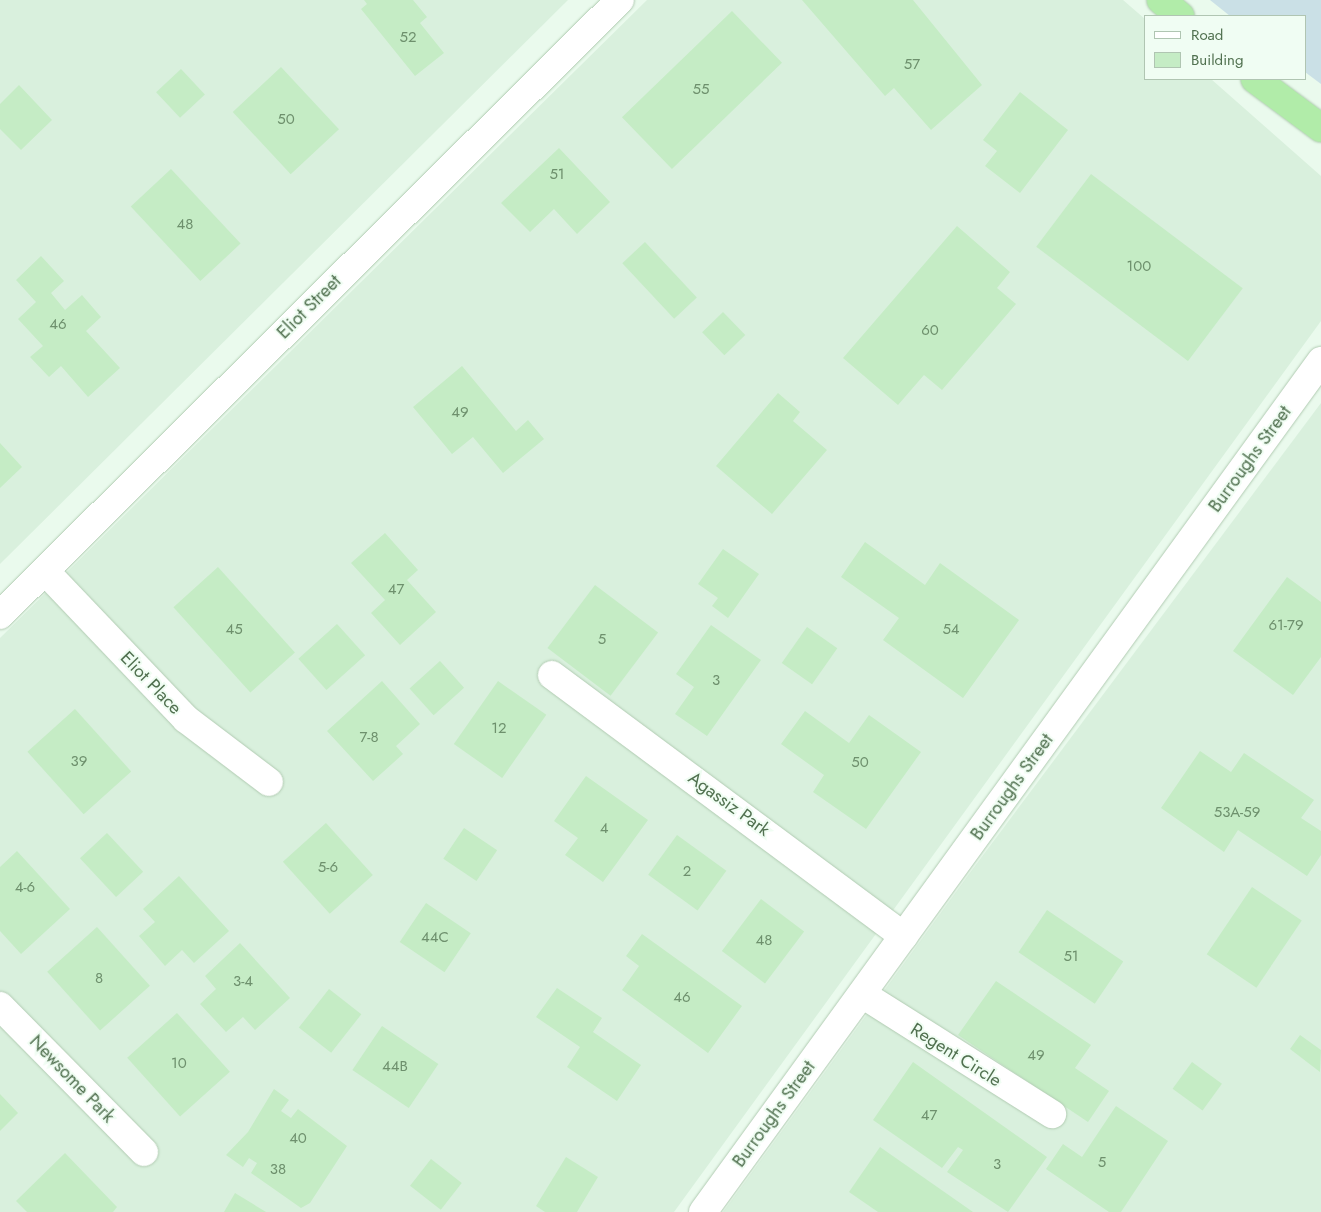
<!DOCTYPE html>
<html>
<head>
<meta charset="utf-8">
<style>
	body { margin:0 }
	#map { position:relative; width:1321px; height:1212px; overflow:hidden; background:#eafaed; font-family:Jost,sans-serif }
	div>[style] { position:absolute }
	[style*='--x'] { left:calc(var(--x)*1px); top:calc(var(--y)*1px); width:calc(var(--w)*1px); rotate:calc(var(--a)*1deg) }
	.residential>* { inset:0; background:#d9f0dd }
	.green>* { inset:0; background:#cae0e6 }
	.building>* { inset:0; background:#c5ecc5; transform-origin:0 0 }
	.roads { filter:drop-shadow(0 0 1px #b1cbb2) drop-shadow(0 0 1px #b1cbb2) }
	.minor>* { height:28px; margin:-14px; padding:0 14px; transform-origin:14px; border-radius:14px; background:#fff }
	.highway>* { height:28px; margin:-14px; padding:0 14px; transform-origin:14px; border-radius:14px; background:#b1eca9 }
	span { translate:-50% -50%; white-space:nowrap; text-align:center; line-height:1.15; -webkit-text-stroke:4px #f0fdf3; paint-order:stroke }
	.number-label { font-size:15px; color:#6e906d }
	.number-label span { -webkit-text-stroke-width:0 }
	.street-label { font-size:18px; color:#517150 }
	.legend { position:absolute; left:1144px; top:15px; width:162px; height:65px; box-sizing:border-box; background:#f0fdf3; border:1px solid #b0c5b2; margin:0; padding:6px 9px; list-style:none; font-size:15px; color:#517150 }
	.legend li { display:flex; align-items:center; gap:10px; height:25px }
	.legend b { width:25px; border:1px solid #b0c5b2 }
</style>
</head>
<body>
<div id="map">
	<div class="residential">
		<div style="clip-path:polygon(0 0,568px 0,0 564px)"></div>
		<div style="clip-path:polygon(647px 0,1123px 0,1145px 19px,1145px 79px,1211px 79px,1321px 176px,1321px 321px,674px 1212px,0 1212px,0 638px)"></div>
		<div style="clip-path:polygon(1321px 403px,1321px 1212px,723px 1212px,969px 874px)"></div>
	</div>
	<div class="green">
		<div style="clip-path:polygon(1210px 0,1321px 0,1321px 84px,1305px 72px,1305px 16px,1230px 16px)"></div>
	</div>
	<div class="building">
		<div style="clip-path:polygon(364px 0,413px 0,427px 17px,420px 23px,444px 53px,415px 76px,361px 9px,367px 4px)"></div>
		<div style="clip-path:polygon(802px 0,913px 0,982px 85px,931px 130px,894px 88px,885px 96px)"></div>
		<div style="left:732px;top:11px;width:72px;height:153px;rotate:46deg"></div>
		<div style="left:281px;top:67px;width:85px;height:66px;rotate:47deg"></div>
		<div style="left:181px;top:69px;width:35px;height:34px;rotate:47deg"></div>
		<div style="clip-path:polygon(19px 85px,52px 120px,21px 150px,0 129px,0 104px)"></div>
		<div style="clip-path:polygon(1020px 92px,1068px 130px,1020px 193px,985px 166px,997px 151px,983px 140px)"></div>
		<div style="clip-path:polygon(559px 148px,610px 202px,577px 234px,554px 209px,530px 232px,501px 203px)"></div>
		<div style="left:171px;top:169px;width:102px;height:55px;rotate:47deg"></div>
		<div style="left:1091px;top:174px;width:190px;height:91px;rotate:37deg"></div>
		<div style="clip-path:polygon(957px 226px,1010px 272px,997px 288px,1016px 304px,942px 390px,924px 375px,898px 405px,843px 358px)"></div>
		<div style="left:645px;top:242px;width:76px;height:31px;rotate:47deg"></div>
		<div style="clip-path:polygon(41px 256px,64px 281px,51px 293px,65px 310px,82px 295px,101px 317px,86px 331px,120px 368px,88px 397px,61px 366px,49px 377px,30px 357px,43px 346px,18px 319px,36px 302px,16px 280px)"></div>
		<div style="left:723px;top:312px;width:32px;height:29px;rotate:46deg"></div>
		<div style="clip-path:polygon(462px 366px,516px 431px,528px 420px,544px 439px,503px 473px,473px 437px,452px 454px,413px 407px)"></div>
		<div style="clip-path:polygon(778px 393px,800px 412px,793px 421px,827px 450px,772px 514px,716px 466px)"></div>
		<div style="clip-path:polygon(0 443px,22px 467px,0 488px)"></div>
		<div style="clip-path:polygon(385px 533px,418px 570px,407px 580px,436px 612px,400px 645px,371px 613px,385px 600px,351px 563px)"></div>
		<div style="clip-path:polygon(865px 542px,925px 585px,940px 563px,1019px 620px,963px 698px,883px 640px,899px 618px,841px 577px)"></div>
		<div style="clip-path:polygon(723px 549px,759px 574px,728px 618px,712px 606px,718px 598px,698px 584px)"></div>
		<div style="left:218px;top:567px;width:115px;height:60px;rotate:48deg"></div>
		<div style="clip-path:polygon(1287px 577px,1321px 602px,1321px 657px,1293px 695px,1233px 651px)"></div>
		<div style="left:595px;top:585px;width:79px;height:79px;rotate:37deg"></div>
		<div style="left:337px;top:624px;width:42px;height:52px;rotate:48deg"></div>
		<div style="clip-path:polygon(711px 625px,761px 660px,707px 736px,675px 714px,694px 687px,676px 674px)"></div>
		<div style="left:807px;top:627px;width:37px;height:44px;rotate:35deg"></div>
		<div style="left:440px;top:661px;width:36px;height:41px;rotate:48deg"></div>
		<div style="clip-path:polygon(382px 681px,420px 724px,396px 746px,403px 754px,373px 781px,327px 731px)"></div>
		<div style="left:498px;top:681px;width:59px;height:77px;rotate:35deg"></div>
		<div style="left:75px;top:709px;width:84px;height:64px;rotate:48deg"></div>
		<div style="clip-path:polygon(805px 711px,849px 743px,869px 715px,921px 752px,866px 829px,813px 792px,824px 775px,781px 744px)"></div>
		<div style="clip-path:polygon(1200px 751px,1231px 772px,1244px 753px,1314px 800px,1301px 818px,1321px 831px,1321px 855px,1307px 876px,1238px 830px,1224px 852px,1161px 808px)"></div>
		<div style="clip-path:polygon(586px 776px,648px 820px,603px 882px,565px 855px,578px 838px,554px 821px)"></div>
		<div style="left:326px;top:823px;width:70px;height:58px;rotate:48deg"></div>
		<div style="left:464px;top:828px;width:40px;height:37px;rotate:34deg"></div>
		<div style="left:107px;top:833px;width:53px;height:37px;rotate:47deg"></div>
		<div style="left:677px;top:835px;width:61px;height:49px;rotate:36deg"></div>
		<div style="clip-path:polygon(17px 851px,70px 909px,21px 954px,0 931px,0 867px)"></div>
		<div style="clip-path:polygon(179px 876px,229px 931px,194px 963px,182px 950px,165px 966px,139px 936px,155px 922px,143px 909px)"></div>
		<div style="left:1252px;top:887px;width:60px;height:81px;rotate:34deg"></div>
		<div style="left:761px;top:899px;width:54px;height:65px;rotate:37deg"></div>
		<div style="left:426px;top:903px;width:54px;height:47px;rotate:34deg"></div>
		<div style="left:1047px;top:910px;width:92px;height:51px;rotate:34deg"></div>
		<div style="left:97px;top:927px;width:79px;height:67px;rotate:48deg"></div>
		<div style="clip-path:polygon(642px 934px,742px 1006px,708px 1053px,622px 990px,639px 966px,626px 956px)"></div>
		<div style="clip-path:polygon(240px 943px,290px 998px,255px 1030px,243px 1017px,226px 1032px,200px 1004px,216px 989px,205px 976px)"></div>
		<div style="clip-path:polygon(996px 981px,1091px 1045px,1075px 1068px,1109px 1091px,1088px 1122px,958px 1035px)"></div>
		<div style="clip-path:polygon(557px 988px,602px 1018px,593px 1032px,641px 1065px,617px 1101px,567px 1067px,580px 1047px,536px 1017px)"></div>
		<div style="left:329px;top:989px;width:41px;height:49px;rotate:38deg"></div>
		<div style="left:177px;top:1013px;width:79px;height:67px;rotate:48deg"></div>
		<div style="left:382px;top:1026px;width:68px;height:53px;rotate:34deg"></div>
		<div style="clip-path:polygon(1300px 1035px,1321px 1050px,1320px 1072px,1290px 1049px)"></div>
		<div style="clip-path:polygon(913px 1062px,1047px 1157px,1008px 1212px,947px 1172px,963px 1150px,958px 1147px,942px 1168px,873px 1120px)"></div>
		<div style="left:1192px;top:1062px;width:37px;height:33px;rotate:36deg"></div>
		<div style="clip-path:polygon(274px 1089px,289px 1100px,281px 1111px,291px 1118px,298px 1109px,347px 1146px,310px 1203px,301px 1208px,251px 1173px,257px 1163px,249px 1158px,243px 1167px,226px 1155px,248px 1132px)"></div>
		<div style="clip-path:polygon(0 1094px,18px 1113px,0 1131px)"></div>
		<div style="clip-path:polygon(1116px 1106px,1168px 1141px,1121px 1212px,1109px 1212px,1046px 1169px,1063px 1144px,1082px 1157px)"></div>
		<div style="clip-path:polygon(880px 1147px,973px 1212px,878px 1212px,849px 1192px)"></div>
		<div style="clip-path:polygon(65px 1153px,117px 1207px,113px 1212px,27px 1212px,16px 1201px)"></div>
		<div style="clip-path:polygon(566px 1157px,598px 1177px,577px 1212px,545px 1212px,536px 1206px)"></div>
		<div style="left:431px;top:1159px;width:39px;height:34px;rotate:38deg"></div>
		<div style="clip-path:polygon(235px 1193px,266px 1212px,224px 1212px)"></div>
	</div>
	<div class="roads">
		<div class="minor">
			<div style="--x:45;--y:571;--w:204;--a:46.4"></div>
			<div style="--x:186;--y:719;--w:104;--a:37.2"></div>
			<div style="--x:0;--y:615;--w:873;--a:-44.77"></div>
			<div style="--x:552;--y:675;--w:438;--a:36.6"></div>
			<div style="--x:862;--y:994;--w:225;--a:32.3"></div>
			<div style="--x:0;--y:1006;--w:205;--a:45.4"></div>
			<div style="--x:703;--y:1212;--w:1052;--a:-54.01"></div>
		</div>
		<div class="highway">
			<div style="--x:1161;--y:0;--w:25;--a:40"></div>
			<div style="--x:1255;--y:79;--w:82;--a:36.6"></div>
		</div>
	</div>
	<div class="number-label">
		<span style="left:408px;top:38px">52</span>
		<span style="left:912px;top:65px">57</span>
		<span style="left:701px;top:90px">55</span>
		<span style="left:286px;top:120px">50</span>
		<span style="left:557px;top:175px">51</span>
		<span style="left:185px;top:225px">48</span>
		<span style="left:1139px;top:267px">100</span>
		<span style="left:58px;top:325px">46</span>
		<span style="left:930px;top:331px">60</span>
		<span style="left:460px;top:413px">49</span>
		<span style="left:396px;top:590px">47</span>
		<span style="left:1286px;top:626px">61-79</span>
		<span style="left:234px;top:630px">45</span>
		<span style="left:951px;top:630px">54</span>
		<span style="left:602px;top:640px">5</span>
		<span style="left:716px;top:681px">3</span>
		<span style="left:499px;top:729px">12</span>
		<span style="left:369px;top:738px">7-8</span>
		<span style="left:79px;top:762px">39</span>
		<span style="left:860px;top:763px">50</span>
		<span style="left:1237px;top:813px">53A-59</span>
		<span style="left:604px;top:829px">4</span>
		<span style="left:328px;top:868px">5-6</span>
		<span style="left:687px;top:872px">2</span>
		<span style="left:25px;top:888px">4-6</span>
		<span style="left:435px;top:938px">44C</span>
		<span style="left:764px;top:941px">48</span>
		<span style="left:1071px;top:957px">51</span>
		<span style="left:99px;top:979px">8</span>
		<span style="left:243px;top:982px">3-4</span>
		<span style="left:682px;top:998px">46</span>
		<span style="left:1036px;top:1056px">49</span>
		<span style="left:179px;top:1064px">10</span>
		<span style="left:395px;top:1067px">44B</span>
		<span style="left:929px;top:1116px">47</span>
		<span style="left:298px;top:1139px">40</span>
		<span style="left:1102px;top:1163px">5</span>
		<span style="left:997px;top:1165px">3</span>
		<span style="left:278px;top:1170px">38</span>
	</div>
	<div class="street-label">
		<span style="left:309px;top:307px;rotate:-45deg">Eliot Street</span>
		<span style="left:1250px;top:459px;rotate:-54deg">Burroughs Street</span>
		<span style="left:151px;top:683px;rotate:46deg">Eliot Place</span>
		<span style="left:1012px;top:787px;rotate:-54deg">Burroughs Street</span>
		<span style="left:729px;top:804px;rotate:36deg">Agassiz Park</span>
		<span style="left:956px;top:1055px;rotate:32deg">Regent Circle</span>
		<span style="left:72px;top:1079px;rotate:46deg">Newsome Park</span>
		<span style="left:774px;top:1114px;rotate:-54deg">Burroughs Street</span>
	</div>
	<ul class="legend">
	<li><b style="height:6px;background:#fff"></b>Road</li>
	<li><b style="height:14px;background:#c5ecc5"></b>Building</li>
	</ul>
</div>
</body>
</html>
